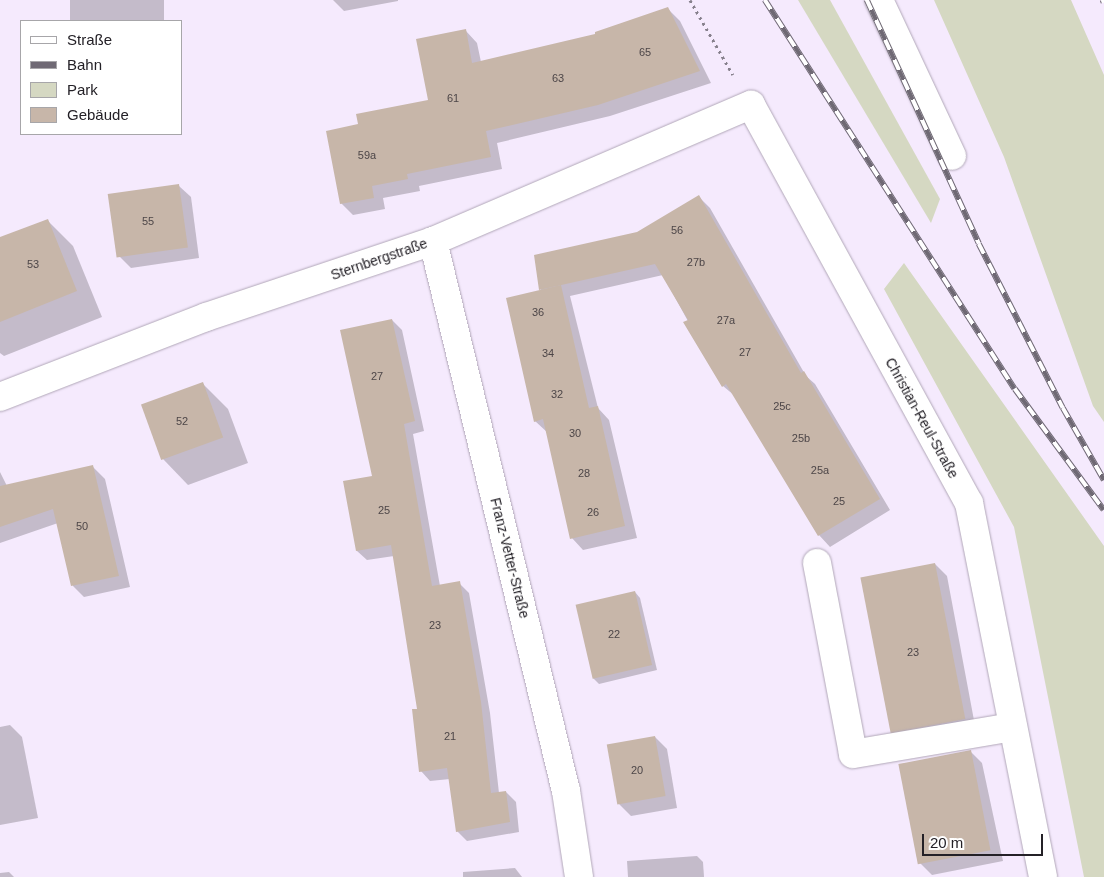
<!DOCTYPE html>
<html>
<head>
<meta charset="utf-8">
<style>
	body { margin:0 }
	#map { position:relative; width:1104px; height:877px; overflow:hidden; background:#f5eafd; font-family:Arial,sans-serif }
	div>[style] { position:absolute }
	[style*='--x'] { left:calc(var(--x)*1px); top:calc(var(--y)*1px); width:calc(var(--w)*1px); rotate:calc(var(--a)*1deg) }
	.green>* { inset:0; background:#d5d8c2 }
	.shadow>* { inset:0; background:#0003; transform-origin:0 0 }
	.building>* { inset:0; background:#c7b6a9; transform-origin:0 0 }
	.path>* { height:3px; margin-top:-1.5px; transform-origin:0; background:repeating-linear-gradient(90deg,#86808c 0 2.5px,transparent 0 6.5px) }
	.roads { filter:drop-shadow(0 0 1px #b1a7b8) drop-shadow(0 0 1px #b1a7b8) }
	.minor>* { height:28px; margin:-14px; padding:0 14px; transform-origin:14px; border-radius:14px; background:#fff }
	.rail>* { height:5.5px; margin-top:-2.75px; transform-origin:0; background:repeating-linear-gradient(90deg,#fff 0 11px,#6f6974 0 22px); box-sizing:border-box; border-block:1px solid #6f6974 }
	span { translate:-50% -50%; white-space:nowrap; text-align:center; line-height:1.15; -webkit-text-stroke:4px #fff; paint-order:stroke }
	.number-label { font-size:11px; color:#4d4648 }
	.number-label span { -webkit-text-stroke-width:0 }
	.street-label { font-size:14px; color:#242127 }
	.legend { position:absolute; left:20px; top:20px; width:162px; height:115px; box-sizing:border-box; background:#fff; border:1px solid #a7a6a9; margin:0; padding:6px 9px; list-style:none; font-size:15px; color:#242127 }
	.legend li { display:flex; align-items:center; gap:10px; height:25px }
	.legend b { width:25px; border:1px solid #a7a6a9 }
	.scale { position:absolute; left:922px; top:834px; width:121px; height:22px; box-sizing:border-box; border:2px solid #242127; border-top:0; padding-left:6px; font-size:15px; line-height:18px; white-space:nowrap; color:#242127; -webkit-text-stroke:4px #fff; paint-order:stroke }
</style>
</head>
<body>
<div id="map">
	<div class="green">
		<div style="clip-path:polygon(798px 0,830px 0,940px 199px,931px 223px)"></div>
		<div style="clip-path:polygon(934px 0,1071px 0,1104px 75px,1104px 422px,1093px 406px,1004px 157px)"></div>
		<div style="clip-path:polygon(904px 263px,1104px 546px,1104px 877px,1084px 877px,1014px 527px,884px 289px)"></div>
	</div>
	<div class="shadow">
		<div style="left:70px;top:0;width:94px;height:21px"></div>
		<div style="clip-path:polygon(333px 0,398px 0,398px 1px,344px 11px)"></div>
		<div style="clip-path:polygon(668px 9px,680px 21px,711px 83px,610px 116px,497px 143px,502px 169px,419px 186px,420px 191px,383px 198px,385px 209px,353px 215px,341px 203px,360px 125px,429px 101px,466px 31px,477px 43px,481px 62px,597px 35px)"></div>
		<div style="clip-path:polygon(179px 186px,191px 197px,199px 258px,131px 268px,119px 256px)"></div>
		<div style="clip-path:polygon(699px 197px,710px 208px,806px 376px,815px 384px,890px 510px,830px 547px,819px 535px,735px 396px,723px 386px,663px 275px,570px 296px,598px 408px,609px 420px,637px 538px,583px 550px,572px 538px,548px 433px,535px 421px,541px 289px)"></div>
		<div style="clip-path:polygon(47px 220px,73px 246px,102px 317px,4px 356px,0 353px,0 239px)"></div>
		<div style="clip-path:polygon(392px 320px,402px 330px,424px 431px,413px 434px,440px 586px,459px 583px,469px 593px,490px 713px,499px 793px,506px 792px,516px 802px,519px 832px,467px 841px,457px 831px,450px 779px,430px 781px,421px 771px,419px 710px,394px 556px,367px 560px,357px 551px,374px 477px)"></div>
		<div style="clip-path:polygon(202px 383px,228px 409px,248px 463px,188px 485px,163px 459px)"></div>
		<div style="clip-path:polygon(93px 467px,105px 479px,130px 587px,84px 597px,73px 586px,58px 523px,0 543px,0 472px,7px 486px)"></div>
		<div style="clip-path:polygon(935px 564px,947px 576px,976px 731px,903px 743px,891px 731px)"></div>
		<div style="clip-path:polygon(635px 592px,640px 598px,657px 670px,599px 684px,593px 678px)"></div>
		<div style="clip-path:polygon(10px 725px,22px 737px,38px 818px,0 825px,0 727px)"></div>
		<div style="clip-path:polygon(655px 737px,667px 749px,677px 808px,631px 816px,619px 804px,609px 745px)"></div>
		<div style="clip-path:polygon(970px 751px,982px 763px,1003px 861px,932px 875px,920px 863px)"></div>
		<div style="clip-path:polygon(697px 856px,703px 862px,704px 877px,628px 877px,627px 861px)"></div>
		<div style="clip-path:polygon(515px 868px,522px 877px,463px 877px,463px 872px)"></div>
		<div style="clip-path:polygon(9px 872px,14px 877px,0 877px,0 873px)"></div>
	</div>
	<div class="building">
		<div style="clip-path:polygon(668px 7px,700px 71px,598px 105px,486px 131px,491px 157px,407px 174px,408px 179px,372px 186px,374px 198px,340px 204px,326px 131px,358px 124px,356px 114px,428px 100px,416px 39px,466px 29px,472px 63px,595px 34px,595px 32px)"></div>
		<div style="left:179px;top:184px;width:64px;height:72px;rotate:82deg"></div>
		<div style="clip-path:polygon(699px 195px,801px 373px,804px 371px,880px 499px,818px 536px,726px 384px,722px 387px,683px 322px,688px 320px,655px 264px,539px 290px,534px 255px,637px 232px)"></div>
		<div style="clip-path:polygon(48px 219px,77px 291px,0 322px,0 237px)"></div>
		<div style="clip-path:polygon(561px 285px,589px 408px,598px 406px,625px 526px,570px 539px,543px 419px,534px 422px,506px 298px)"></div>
		<div style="clip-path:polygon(392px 319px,415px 421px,404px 424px,432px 586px,460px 581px,481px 702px,491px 793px,506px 791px,510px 822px,456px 832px,447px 768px,419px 772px,412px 709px,417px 709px,391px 545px,356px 551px,343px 481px,372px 476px,340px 330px)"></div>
		<div style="left:203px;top:382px;width:59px;height:66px;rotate:70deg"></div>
		<div style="clip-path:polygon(93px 465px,119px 576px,71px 586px,53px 509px,0 527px,0 486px)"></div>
		<div style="left:935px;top:563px;width:159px;height:76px;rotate:79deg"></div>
		<div style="left:635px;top:591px;width:76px;height:61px;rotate:77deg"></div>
		<div style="left:655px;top:736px;width:61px;height:49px;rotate:80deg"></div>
		<div style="left:971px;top:750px;width:102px;height:74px;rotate:79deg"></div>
	</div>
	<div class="path">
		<div style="--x:690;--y:0;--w:86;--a:60.2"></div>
	</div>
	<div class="roads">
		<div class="minor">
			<div style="--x:879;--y:0;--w:172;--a:64.9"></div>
			<div style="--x:433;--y:241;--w:566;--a:76.41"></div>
			<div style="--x:566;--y:791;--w:87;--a:81.4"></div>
			<div style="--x:0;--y:397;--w:221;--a:-21.2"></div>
			<div style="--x:206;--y:317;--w:239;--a:-18.5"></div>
			<div style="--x:433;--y:241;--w:346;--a:-23.2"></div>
			<div style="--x:751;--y:105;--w:454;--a:61.3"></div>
			<div style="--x:969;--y:503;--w:381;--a:78.8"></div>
			<div style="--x:817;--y:563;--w:194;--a:79.3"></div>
			<div style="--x:853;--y:754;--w:162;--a:-9.6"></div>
		</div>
	</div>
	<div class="rail">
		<div style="--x:765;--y:0;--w:462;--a:57.3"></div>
		<div style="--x:1015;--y:389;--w:150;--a:53.7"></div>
		<div style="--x:867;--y:0;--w:268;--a:65.3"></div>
		<div style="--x:979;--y:244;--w:184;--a:62.9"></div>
		<div style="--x:1063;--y:408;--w:83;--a:60.3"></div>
		<div style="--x:1103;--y:0;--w:3;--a:72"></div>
	</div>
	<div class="number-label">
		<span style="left:645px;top:52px">65</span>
		<span style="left:558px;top:78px">63</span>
		<span style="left:453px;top:98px">61</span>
		<span style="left:367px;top:155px">59a</span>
		<span style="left:148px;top:221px">55</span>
		<span style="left:677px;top:230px">56</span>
		<span style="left:696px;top:262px">27b</span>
		<span style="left:33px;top:264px">53</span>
		<span style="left:538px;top:312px">36</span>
		<span style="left:726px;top:320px">27a</span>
		<span style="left:745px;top:352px">27</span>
		<span style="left:548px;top:353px">34</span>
		<span style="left:377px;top:376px">27</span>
		<span style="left:557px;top:394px">32</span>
		<span style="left:782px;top:406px">25c</span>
		<span style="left:182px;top:421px">52</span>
		<span style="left:575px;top:433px">30</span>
		<span style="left:801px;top:438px">25b</span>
		<span style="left:820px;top:470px">25a</span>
		<span style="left:584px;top:473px">28</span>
		<span style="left:839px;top:501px">25</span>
		<span style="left:384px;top:510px">25</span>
		<span style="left:593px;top:512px">26</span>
		<span style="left:82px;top:526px">50</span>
		<span style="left:435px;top:625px">23</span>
		<span style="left:614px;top:634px">22</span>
		<span style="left:913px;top:652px">23</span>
		<span style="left:450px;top:736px">21</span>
		<span style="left:637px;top:770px">20</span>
	</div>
	<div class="street-label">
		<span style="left:379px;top:259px;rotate:-19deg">Sternbergstraße</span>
		<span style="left:922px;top:418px;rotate:61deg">Christian-Reul-Straße</span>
		<span style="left:510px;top:558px;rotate:76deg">Franz-Vetter-Straße</span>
	</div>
	<ul class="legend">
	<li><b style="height:6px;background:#fff"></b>Straße</li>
	<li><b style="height:6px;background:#6f6974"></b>Bahn</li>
	<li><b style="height:14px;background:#d5d8c2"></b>Park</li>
	<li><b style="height:14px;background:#c7b6a9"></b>Gebäude</li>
	</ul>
	<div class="scale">20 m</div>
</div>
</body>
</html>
